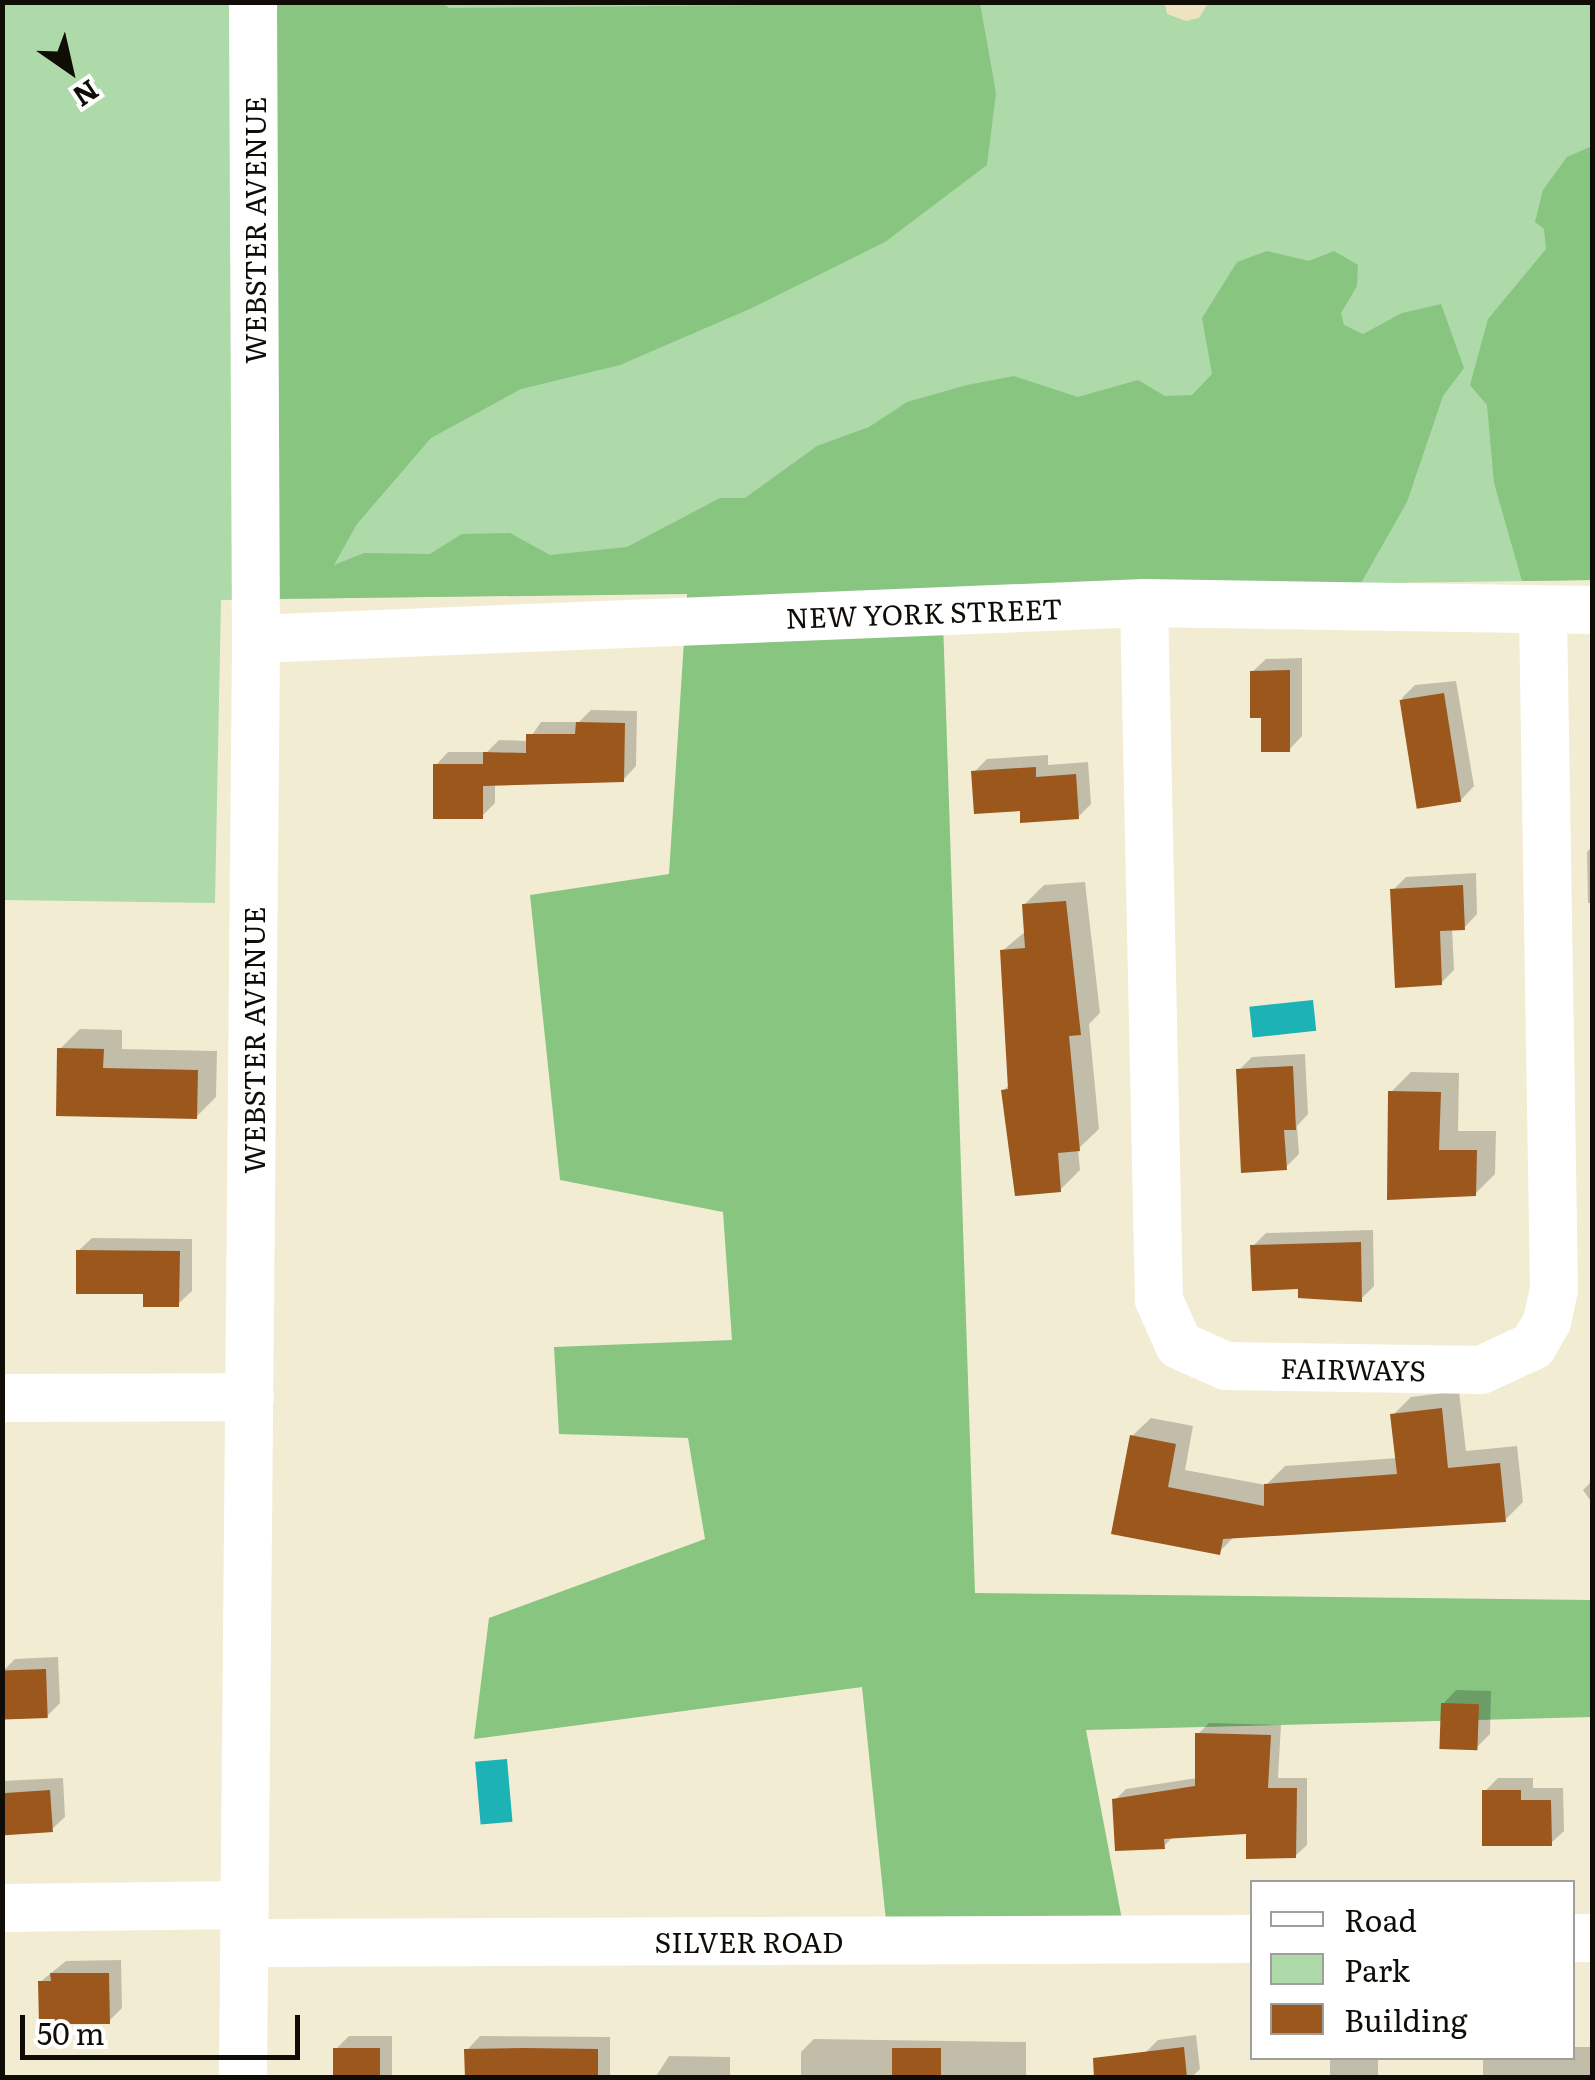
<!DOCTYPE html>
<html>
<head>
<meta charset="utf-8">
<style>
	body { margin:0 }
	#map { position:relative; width:1595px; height:2080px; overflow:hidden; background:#f2edd2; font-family:Literata,serif }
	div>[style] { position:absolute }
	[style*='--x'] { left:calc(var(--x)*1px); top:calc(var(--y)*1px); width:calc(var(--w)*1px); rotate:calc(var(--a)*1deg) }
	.green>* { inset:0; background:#aed9a9 }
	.forest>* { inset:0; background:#87c581 }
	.sand>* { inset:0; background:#ede3be }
	.water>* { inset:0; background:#1db2b6; transform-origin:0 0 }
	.shadow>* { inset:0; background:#0003; transform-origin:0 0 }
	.building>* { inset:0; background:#9b571c; transform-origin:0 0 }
	.minor>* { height:48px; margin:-24px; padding:0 24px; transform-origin:24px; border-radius:24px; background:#fff }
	span { translate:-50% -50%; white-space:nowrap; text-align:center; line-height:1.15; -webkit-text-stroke:8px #fff; paint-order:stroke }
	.street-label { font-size:28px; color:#0f0d05 }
	.frame { position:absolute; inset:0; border:5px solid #0f0d05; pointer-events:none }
	.legend { position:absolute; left:1250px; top:1880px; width:325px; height:180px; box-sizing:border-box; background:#fff; border:2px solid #9f9e9b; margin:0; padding:12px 18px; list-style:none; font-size:30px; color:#0f0d05 }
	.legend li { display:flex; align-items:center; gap:20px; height:50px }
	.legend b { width:50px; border:2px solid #9f9e9b }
	.north { position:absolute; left:20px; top:20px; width:100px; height:100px; -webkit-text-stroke:8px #fff; paint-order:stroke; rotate:146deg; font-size:28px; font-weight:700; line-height:40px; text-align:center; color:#0f0d05 }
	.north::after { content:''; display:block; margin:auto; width:35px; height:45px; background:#0f0d05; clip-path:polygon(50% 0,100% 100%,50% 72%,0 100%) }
	.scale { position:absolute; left:20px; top:2015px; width:280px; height:45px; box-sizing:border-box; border:5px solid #0f0d05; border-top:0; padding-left:12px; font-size:30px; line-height:35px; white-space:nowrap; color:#0f0d05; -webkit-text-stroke:8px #fff; paint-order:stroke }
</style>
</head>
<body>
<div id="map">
	<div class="green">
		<div style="clip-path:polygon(3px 3px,1592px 3px,1592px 580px,221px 600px,215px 903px,3px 900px)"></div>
	</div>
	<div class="forest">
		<div style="clip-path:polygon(442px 2px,449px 8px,980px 3px,996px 93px,987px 165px,885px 242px,752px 308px,620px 365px,521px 389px,431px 438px,357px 524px,334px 565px,364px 553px,430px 554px,462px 534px,510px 533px,550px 555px,627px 547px,720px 498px,745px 498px,817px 446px,869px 427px,907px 402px,967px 385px,1014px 376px,1078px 397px,1138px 380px,1165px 396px,1192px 395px,1212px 374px,1202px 318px,1237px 262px,1267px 251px,1309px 261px,1334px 251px,1358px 265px,1357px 286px,1341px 313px,1344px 325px,1363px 334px,1402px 313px,1441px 304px,1464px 368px,1443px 396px,1407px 502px,1361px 583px,942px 590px,975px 1593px,1592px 1600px,1592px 1717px,1086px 1730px,1124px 1930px,886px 1921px,862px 1687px,474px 1739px,489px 1618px,705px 1539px,688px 1438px,559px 1434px,554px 1347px,732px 1340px,723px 1212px,560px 1180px,530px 895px,669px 874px,687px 594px,269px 599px,265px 3px)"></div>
		<div style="clip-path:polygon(1592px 146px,1592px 580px,1522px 581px,1494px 483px,1487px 405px,1470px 385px,1488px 319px,1546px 249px,1544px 229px,1535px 222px,1543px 190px,1567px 157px)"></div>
	</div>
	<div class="sand">
		<div style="clip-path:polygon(1208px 3px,1199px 18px,1186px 21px,1167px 14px,1165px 4px)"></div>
	</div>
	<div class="water">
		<div style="left:1313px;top:1000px;width:31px;height:64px;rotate:84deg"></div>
		<div style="left:507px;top:1759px;width:63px;height:32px;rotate:85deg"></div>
	</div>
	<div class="shadow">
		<div style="clip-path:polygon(1302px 658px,1302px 736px,1289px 750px,1263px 715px,1252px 672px,1266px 659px)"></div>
		<div style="clip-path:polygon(1456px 681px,1474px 786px,1461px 800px,1402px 698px,1415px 685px)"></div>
		<div style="clip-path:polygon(591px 710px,637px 711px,636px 766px,623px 780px,495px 783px,495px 803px,482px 816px,435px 766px,448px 752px,487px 752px,499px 740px,528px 741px,541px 722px,579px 722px)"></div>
		<div style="clip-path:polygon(1048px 755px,1048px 765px,1088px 762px,1091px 804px,1078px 817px,1022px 809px,974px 772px,987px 759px)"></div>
		<div style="clip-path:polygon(1592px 847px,1592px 903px,1588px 903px,1587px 852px)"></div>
		<div style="clip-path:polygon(1476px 873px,1477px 914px,1464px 928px,1452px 928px,1454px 970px,1441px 983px,1393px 890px,1406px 877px)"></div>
		<div style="clip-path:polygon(1085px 882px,1100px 1013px,1089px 1024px,1099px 1129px,1078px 1149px,1080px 1170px,1060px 1190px,1004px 1090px,1010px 1084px,1002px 951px,1026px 931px,1024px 905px,1044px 885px)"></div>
		<div style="clip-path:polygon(80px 1029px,122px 1030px,122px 1049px,217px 1051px,216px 1097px,196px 1117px,60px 1049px)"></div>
		<div style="clip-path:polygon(1305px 1054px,1308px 1114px,1297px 1126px,1299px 1154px,1286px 1167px,1239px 1070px,1252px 1057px)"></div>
		<div style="clip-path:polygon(1411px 1072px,1459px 1073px,1458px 1131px,1496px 1131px,1495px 1174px,1475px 1194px,1391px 1092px)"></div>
		<div style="clip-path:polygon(1373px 1230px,1374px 1286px,1361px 1299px,1300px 1287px,1253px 1246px,1266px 1233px)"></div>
		<div style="clip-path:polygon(92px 1238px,192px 1239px,192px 1291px,178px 1304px,145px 1292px,78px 1251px)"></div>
		<div style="clip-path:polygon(1459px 1391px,1466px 1451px,1517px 1446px,1523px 1502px,1505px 1520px,1235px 1536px,1219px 1552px,1114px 1532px,1132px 1436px,1151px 1418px,1193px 1426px,1185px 1470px,1266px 1485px,1285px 1466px,1398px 1458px,1393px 1415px,1411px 1397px)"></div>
		<div style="clip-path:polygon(1592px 1481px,1592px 1503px,1583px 1490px)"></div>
		<div style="clip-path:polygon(58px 1657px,60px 1703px,47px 1716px,2px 1672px,15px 1659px)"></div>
		<div style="clip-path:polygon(1456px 1690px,1491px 1691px,1490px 1734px,1477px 1747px,1443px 1704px)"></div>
		<div style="clip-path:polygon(1209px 1723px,1281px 1725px,1278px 1778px,1307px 1778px,1307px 1845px,1295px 1856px,1248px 1832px,1174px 1836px,1164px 1846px,1115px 1800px,1126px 1789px,1197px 1778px,1198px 1734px)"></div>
		<div style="clip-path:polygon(63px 1778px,65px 1817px,51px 1830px,2px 1833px,2px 1781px)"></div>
		<div style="clip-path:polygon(1498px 1778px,1533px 1778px,1533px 1788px,1563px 1788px,1564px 1831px,1550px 1844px,1485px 1791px)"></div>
		<div style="clip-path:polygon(121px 1960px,122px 2008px,108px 2022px,40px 1982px,66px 1961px)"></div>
		<div style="clip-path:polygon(1196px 2035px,1200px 2069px,1191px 2078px,1147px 2078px,1145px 2053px,1158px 2040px)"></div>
		<div style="clip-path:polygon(349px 2036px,392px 2036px,392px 2078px,336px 2078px,336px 2049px)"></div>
		<div style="clip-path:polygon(480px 2036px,610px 2037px,610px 2077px,467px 2078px,467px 2050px)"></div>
		<div style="clip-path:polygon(814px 2039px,1026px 2042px,1026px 2078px,801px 2078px,801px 2052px)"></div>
		<div style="clip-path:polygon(1572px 2047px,1592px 2047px,1592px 2078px,1483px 2078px,1483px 2058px,1572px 2058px)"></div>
		<div style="clip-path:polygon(669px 2056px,730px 2057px,730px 2078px,655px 2078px)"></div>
		<div style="left:1330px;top:2058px;width:48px;height:20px"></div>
	</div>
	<div class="building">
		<div style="clip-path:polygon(1290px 670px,1290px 752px,1261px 752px,1261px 718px,1250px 718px,1250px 671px)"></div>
		<div style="left:1444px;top:693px;width:110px;height:45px;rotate:81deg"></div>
		<div style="clip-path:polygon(576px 722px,625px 723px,624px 782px,483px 786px,483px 752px,526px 753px,526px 734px,575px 734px)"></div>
		<div style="left:433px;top:764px;width:50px;height:55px"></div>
		<div style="clip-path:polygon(1036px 767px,1036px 777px,1076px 774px,1079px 819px,1020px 823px,1020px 811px,974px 814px,971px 771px)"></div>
		<div style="clip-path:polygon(1463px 885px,1465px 930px,1440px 931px,1442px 985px,1395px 988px,1390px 889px)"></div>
		<div style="clip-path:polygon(1066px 901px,1081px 1035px,1069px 1036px,1080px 1151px,1058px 1153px,1061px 1192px,1015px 1196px,1001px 1090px,1008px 1089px,1000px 950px,1025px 948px,1022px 904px)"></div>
		<div style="clip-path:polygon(57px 1048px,104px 1049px,103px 1068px,198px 1070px,197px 1119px,56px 1116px)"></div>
		<div style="clip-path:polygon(1293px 1066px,1296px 1130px,1284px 1130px,1287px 1170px,1241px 1173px,1236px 1069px)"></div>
		<div style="clip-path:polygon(1388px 1091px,1441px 1092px,1439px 1150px,1477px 1150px,1476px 1196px,1387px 1200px)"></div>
		<div style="clip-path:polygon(1361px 1242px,1362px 1302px,1298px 1298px,1298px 1289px,1252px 1291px,1250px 1245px)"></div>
		<div style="clip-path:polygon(76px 1250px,180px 1251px,179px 1307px,143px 1307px,143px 1294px,76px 1294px)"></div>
		<div style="clip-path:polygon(1442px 1408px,1448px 1468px,1500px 1463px,1506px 1522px,1223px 1539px,1220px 1555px,1111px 1534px,1130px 1435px,1176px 1444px,1168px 1487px,1264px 1506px,1264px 1484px,1397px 1474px,1390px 1414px)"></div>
		<div style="left:46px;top:1669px;width:49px;height:44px;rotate:88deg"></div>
		<div style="left:1441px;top:1703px;width:38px;height:46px;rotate:2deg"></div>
		<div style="clip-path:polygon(1195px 1733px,1271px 1735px,1268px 1788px,1297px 1788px,1296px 1858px,1246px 1859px,1246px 1834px,1164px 1839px,1165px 1849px,1115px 1851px,1112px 1799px,1195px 1786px)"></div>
		<div style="left:50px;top:1790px;width:42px;height:48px;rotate:86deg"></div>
		<div style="clip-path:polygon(1482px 1790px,1521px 1790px,1521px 1800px,1551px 1800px,1552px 1846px,1482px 1846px)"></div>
		<div style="clip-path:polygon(50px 1973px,109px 1973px,110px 2024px,39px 2024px,38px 1981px,51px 1981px)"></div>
		<div style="clip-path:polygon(1184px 2047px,1187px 2078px,1094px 2078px,1093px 2058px)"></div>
		<div style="left:333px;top:2048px;width:47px;height:30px"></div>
		<div style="clip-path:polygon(524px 2048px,598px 2049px,598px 2078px,465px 2078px,464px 2049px)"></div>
		<div style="left:892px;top:2048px;width:49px;height:30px"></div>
	</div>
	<div class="minor">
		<div style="--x:1144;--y:603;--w:697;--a:88.77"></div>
		<div style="--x:1159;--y:1300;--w:49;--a:66"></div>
		<div style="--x:1179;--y:1345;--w:51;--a:24.1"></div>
		<div style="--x:1226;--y:1366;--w:255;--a:0.9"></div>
		<div style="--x:1481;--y:1370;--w:57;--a:-24.8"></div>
		<div style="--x:1533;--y:1346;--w:28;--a:-60"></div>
		<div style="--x:1547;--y:1322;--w:33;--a:-78"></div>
		<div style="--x:1554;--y:1290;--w:679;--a:-90.93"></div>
		<div style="--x:256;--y:639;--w:889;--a:-2.32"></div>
		<div style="--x:1144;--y:603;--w:448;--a:0.9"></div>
		<div style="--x:2;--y:1398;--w:248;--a:-0.2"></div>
		<div style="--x:2;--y:1908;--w:243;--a:-0.7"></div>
		<div style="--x:1572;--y:1938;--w:20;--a:0"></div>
		<div style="--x:245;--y:1943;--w:1007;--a:-0.23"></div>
		<div style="--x:243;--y:2078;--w:1439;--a:-89.48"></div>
		<div style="--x:256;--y:639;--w:637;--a:-90.27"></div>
	</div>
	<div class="street-label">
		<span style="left:254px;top:230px;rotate:-90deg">WEBSTER AVENUE</span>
		<span style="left:924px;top:612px;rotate:-2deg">NEW YORK STREET</span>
		<span style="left:253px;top:1040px;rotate:-90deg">WEBSTER AVENUE</span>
		<span style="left:1353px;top:1368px;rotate:1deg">FAIRWAYS</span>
		<span style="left:749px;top:1941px">SILVER ROAD</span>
	</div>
	<div class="frame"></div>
	<ul class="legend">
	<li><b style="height:12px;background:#fff"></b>Road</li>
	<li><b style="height:28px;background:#aed9a9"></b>Park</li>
	<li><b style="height:28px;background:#9b571c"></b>Building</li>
	</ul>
	<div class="north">N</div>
	<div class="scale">50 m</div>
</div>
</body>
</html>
